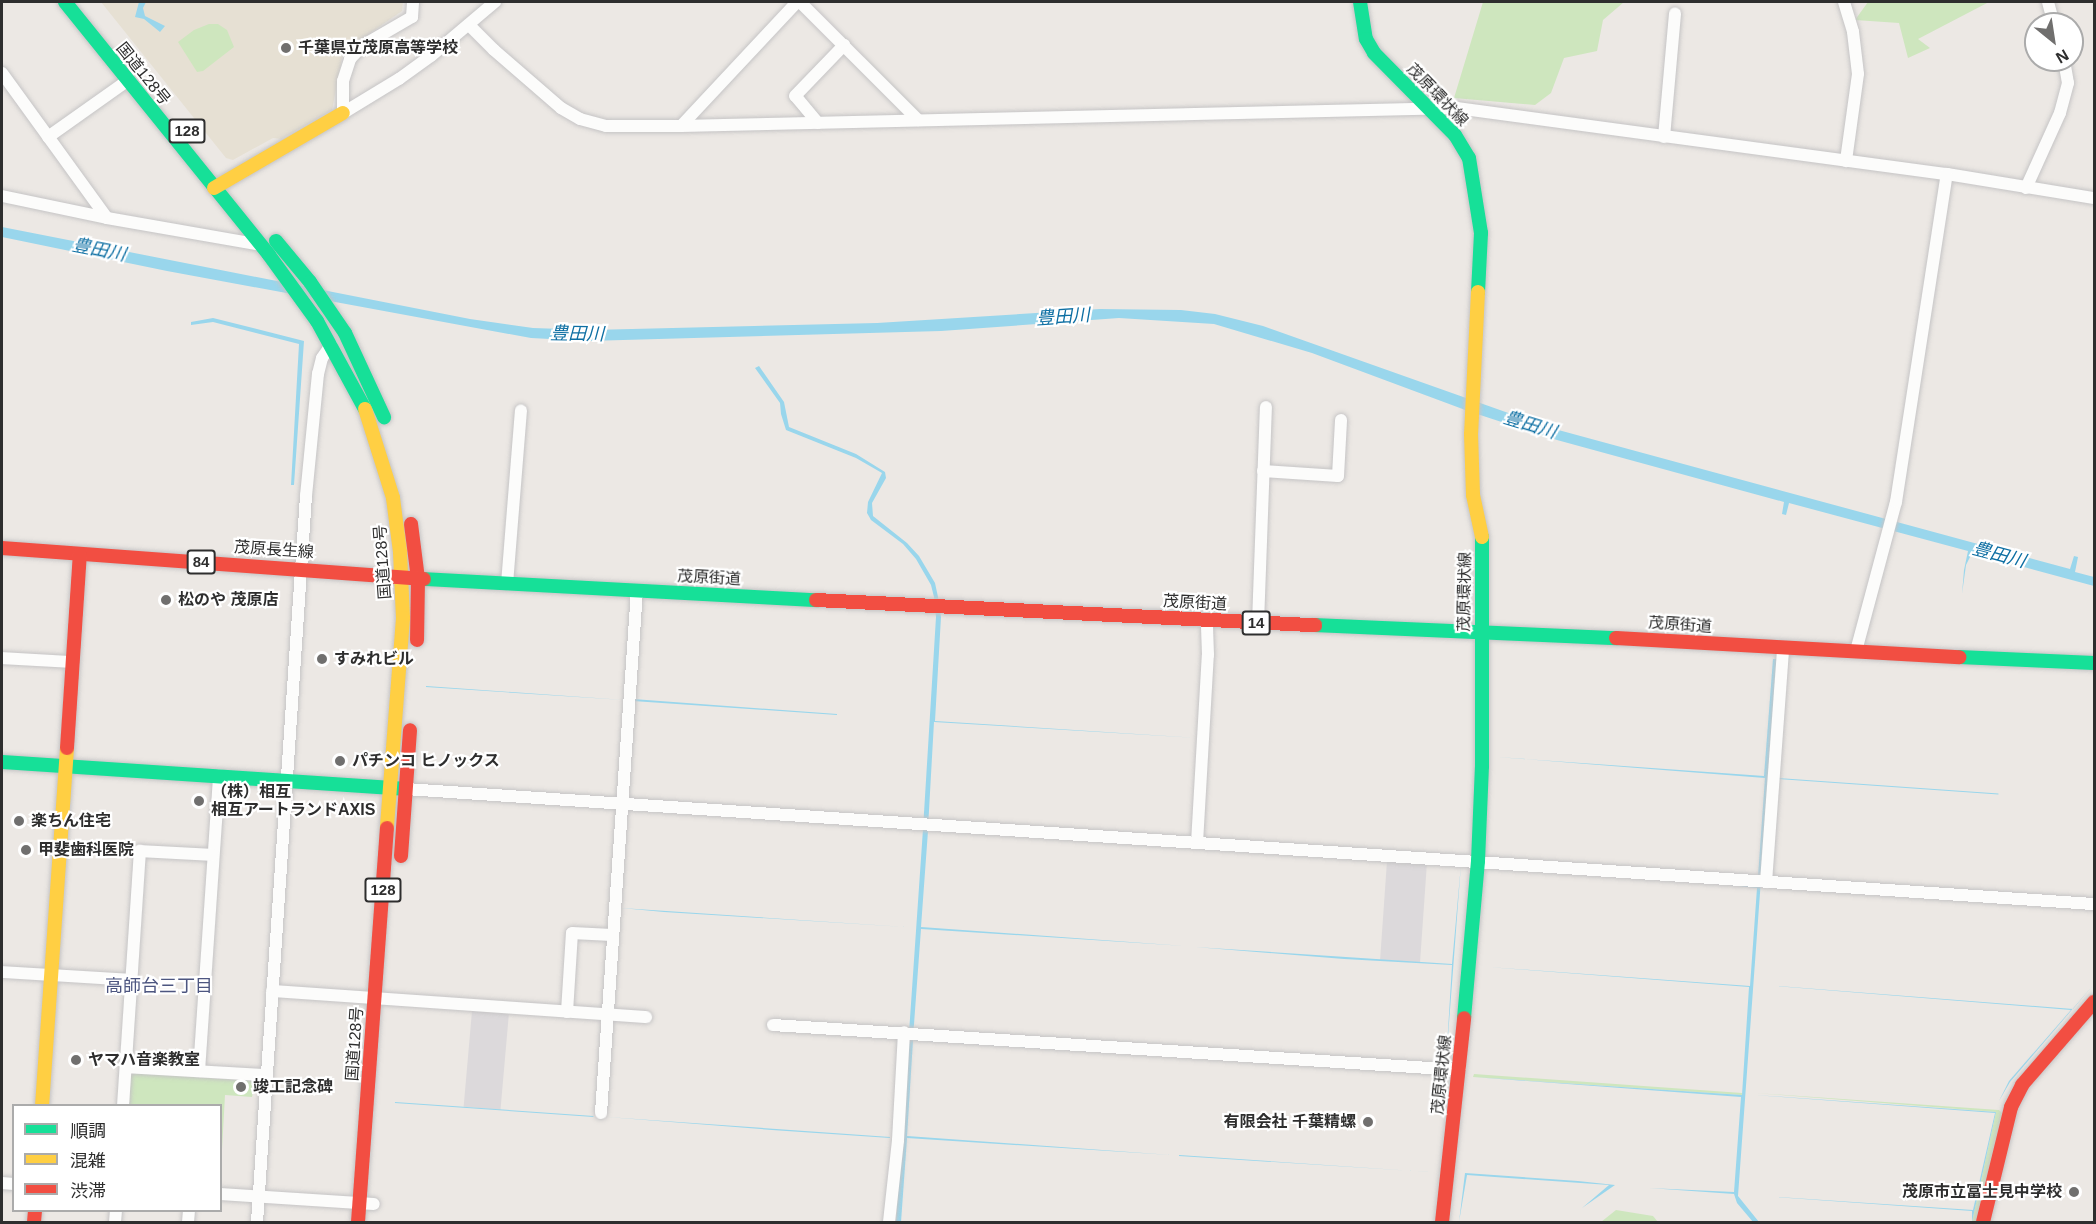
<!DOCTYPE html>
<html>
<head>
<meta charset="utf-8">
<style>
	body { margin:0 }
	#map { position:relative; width:2096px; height:1224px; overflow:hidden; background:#ece8e4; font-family:Helvetica,"Noto Sans JP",sans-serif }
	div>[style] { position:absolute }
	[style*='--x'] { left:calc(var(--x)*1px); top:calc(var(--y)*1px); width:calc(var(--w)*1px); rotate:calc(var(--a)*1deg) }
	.industrial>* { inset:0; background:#dcd9db; transform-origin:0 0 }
	.education>* { inset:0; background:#e6e0d3 }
	.green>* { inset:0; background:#cee6be }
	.water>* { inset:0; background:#99d6ec; transform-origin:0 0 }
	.roads { filter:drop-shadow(0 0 2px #c5c4c5) drop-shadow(0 0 2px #c5c4c5) }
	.street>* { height:12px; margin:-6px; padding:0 6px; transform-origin:6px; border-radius:6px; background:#fcfcfb }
	.fast>* { height:14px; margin:-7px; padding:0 7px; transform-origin:7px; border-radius:7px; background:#16e098 }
	.slow>* { height:14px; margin:-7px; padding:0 7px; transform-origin:7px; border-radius:7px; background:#ffcf43 }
	.jam>* { height:14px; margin:-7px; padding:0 7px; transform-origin:7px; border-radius:7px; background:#f24e42 }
	.dots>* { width:16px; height:16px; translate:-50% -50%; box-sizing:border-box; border:3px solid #fff; border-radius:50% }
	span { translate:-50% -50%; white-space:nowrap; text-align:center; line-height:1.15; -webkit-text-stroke:4.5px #fff; paint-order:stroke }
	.shield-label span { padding:2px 4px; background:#fff; border:2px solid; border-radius:4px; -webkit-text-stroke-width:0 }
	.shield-label { font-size:15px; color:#2e2e2e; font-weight:700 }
	.poi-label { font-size:16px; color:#2e2e2e; font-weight:700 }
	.left { translate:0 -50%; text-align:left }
	.right { translate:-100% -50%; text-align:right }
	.street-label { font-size:16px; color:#2e2e2e }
	.water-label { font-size:18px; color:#0d6fa3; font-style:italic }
	.neighbourhood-label { font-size:18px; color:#4d5680 }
	.frame { position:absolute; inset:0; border:3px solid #2e2e2e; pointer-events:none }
	.legend { position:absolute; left:12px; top:1104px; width:210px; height:108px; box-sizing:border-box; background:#fff; border:2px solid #ababab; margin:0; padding:8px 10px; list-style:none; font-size:18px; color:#2e2e2e }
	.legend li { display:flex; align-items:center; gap:12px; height:30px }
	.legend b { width:30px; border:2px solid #ababab }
	.north { position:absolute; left:2024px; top:12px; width:60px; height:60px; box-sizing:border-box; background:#fff; border:2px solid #ababab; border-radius:50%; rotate:150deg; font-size:16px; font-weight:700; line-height:24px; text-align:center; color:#2e2e2e }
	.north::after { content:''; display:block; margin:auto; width:21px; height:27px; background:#706f6e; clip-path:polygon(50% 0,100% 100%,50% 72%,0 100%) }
</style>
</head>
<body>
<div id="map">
	<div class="industrial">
		<div style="left:1387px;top:861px;width:40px;height:99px;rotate:4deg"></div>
		<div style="left:472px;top:1011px;width:37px;height:96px;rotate:5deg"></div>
	</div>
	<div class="education">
		<div style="clip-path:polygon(101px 2px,403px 2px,402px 11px,343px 52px,332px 110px,281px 139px,273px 138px,233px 160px,226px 158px)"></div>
	</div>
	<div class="green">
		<div style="clip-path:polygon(1483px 2px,1624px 2px,1603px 20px,1597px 51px,1564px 58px,1551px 93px,1535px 105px,1454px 98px)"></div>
		<div style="clip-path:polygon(1868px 2px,1989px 2px,1918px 39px,1930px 48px,1908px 58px,1899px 23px,1855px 20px)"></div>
		<div style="clip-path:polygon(209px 24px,218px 24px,227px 30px,234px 47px,203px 71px,197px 72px,178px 42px,194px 30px)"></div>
		<div style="clip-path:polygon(135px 1073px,252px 1081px,255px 1085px,252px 1097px,225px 1095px,221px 1168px,220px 1106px,129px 1106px,131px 1075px)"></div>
		<div style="clip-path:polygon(1474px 1074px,1742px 1093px,1742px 1095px,1473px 1077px)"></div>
		<div style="clip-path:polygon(1755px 1093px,1999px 1110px,2003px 1114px,1976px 1222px,1972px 1222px,1996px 1112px)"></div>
		<div style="clip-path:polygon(1616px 1210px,1653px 1216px,1658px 1222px,1601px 1222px)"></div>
	</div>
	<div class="water">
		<div style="clip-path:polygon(139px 2px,146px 2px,143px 8px,145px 16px,165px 26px,160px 32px,144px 19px,135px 17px)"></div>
		<div style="clip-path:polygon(2px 227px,470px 319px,533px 328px,591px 330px,877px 323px,1100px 309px,1181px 310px,1215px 314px,1263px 326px,1551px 428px,2070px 569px,2074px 556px,2078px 557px,2075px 572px,2094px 577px,2094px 586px,1972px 553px,1966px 565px,1962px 594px,1964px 570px,1968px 551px,1789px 503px,1786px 515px,1782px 514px,1784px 502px,1557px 440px,1468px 411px,1312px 353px,1214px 324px,1119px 318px,941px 331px,588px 341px,531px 338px,167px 271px,2px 237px)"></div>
		<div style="clip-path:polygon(213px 318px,304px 341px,294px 485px,291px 485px,299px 344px,213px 322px,191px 325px,191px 322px)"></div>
		<div style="clip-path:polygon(759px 366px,784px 402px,789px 427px,856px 454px,885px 472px,886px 478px,872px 503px,873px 516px,907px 543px,919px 556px,935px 583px,938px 597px,941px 617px,935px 721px,1198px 738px,934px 722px,928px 828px,943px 831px,928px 831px,921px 927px,1185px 946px,921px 929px,913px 1038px,1177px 1057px,913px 1040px,907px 1136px,1171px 1155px,907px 1138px,901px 1222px,896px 1222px,923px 829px,936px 617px,934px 597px,931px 585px,916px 559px,903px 544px,871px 520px,867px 513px,868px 502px,882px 473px,856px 458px,786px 430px,781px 414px,780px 403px,755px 368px)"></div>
		<div style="clip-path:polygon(1773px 659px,1777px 659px,1738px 1196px,1759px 1222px,1753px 1222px,1737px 1203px,1734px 1194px,1649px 1188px,1734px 1192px,1741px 1097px,1473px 1077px,1742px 1095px,1749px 987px,1488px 967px,1750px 986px,1757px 888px,1721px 884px,1758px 877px,1765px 778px,1497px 757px,1764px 776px)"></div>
		<div style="clip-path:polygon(426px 686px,624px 700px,426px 687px)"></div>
		<div style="clip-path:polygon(633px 699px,837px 714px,837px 715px,633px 701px)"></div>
		<div style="left:1777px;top:778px;width:222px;height:1px;rotate:4deg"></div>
		<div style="clip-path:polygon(1461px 864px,1446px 1063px,1452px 965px,1344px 959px,1195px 947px,1452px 964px)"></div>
		<div style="clip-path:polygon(621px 908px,830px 922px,906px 927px,664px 912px)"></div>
		<div style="clip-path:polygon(2094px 984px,2010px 1082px,1999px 1101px,2009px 1081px,2071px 1010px,1764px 985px,2073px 1009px)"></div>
		<div style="clip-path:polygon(1755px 1095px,1996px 1112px,1972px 1222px,1972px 1211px,1747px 1195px,1973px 1210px,1995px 1113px)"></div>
		<div style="left:395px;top:1102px;width:199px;height:1px;rotate:4deg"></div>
		<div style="clip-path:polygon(607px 1117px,890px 1137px,890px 1138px,772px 1130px)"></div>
		<div style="clip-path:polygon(1179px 1155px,1428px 1172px,1429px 1172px,1179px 1156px)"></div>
		<div style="clip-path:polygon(1465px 1173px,1578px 1181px,1615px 1185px,1582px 1208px,1572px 1222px,1582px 1208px,1609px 1185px,1467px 1175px,1459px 1222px)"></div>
	</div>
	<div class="roads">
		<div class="street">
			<div style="--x:800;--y:2;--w:167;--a:45"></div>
			<div style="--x:1844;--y:2;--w:31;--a:73"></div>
			<div style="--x:1853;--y:32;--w:42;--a:83.2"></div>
			<div style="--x:1858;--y:74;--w:88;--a:97.9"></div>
			<div style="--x:2048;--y:2;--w:23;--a:75"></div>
			<div style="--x:469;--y:25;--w:35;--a:45"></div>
			<div style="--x:494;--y:50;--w:89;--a:40.9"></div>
			<div style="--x:561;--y:108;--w:22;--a:30"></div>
			<div style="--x:580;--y:119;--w:27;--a:15"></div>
			<div style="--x:606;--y:126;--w:75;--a:0"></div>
			<div style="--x:681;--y:126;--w:776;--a:-1.33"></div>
			<div style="--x:1457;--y:108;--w:494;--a:7.7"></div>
			<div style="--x:1947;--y:174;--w:149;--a:9.3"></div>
			<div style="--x:2;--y:73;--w:179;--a:54.1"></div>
			<div style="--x:343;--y:113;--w:66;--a:-31.3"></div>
			<div style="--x:399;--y:79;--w:39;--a:-36"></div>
			<div style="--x:431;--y:56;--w:84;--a:-40.2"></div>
			<div style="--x:343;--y:113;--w:32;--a:-90"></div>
			<div style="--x:343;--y:81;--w:23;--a:-72"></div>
			<div style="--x:350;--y:59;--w:18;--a:-47"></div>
			<div style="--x:362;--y:46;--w:58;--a:-30.1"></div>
			<div style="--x:412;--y:17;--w:15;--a:-86"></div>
			<div style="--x:818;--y:123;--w:35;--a:-130"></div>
			<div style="--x:795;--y:96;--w:71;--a:-46.1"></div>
			<div style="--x:681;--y:126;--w:170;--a:-46.9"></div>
			<div style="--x:48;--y:137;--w:97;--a:-35.3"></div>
			<div style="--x:1664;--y:137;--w:124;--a:-84.9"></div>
			<div style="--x:2026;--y:188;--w:82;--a:-65.6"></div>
			<div style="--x:2060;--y:113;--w:31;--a:-75"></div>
			<div style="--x:2068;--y:83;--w:23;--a:-100"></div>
			<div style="--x:2;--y:196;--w:107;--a:11.8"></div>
			<div style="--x:107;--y:218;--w:156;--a:9.9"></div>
			<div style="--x:1263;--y:471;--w:75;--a:3.8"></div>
			<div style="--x:1338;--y:476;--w:56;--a:-86.9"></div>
			<div style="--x:507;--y:584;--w:174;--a:-85.4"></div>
			<div style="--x:1258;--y:623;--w:216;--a:-87.9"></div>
			<div style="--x:1856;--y:651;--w:154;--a:-75"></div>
			<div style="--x:1896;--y:502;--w:332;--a:-81.2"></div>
			<div style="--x:2;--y:658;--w:70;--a:3.3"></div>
			<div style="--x:406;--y:789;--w:1692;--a:3.9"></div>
			<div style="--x:1197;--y:843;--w:188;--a:-86.7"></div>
			<div style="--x:1208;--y:655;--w:35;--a:-92"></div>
			<div style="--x:1766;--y:882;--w:234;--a:-85.8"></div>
			<div style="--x:2;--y:972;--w:129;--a:3.5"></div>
			<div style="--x:272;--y:991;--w:375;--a:4"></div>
			<div style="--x:567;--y:1012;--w:79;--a:-86.4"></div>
			<div style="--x:572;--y:933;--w:40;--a:2.9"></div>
			<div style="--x:773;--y:1025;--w:688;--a:3.75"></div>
			<div style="--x:126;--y:1067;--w:140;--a:3.3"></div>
			<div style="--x:199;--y:1071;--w:296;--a:-86.1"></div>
			<div style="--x:123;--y:1106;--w:256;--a:-86.2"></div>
			<div style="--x:140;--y:851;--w:73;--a:3.1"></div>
			<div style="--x:601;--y:1113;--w:524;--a:-86.06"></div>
			<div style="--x:2;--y:1183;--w:12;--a:5"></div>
			<div style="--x:220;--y:1194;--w:154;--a:3.7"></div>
			<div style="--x:115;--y:1222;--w:12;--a:-85"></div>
			<div style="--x:188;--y:1222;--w:12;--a:-85"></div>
			<div style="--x:257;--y:1222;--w:728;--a:-86.14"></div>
			<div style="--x:306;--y:496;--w:123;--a:-84.4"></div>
			<div style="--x:318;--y:374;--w:16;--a:-76"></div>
			<div style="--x:322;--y:358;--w:16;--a:-55"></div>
			<div style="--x:889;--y:1222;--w:82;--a:-83.7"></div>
			<div style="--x:898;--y:1140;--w:108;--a:-86.8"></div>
		</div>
		<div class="fast">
			<div style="--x:65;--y:2;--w:325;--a:51.1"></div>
			<div style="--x:269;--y:255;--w:82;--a:54"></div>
			<div style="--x:317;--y:321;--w:100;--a:61.4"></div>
			<div style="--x:1360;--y:2;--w:37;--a:81"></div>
			<div style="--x:1366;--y:39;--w:16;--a:60"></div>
			<div style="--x:1374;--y:53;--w:115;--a:45.4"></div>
			<div style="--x:1455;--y:135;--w:27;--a:59"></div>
			<div style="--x:1469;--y:158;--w:76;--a:80.9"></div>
			<div style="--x:1481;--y:233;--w:59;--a:92.9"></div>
			<div style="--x:276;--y:241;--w:53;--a:50.3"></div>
			<div style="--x:310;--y:282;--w:62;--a:55.5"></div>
			<div style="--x:345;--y:333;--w:93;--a:65.1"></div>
			<div style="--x:424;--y:579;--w:393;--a:3.1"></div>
			<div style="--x:1315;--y:625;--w:301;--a:2.5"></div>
			<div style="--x:1959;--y:657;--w:135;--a:2.5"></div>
			<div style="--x:2;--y:762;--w:403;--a:3.8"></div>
			<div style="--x:1464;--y:1018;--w:158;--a:-84.9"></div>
			<div style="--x:1478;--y:861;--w:95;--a:-87.6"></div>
			<div style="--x:1482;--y:766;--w:229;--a:-90"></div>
		</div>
		<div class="slow">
			<div style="--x:214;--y:188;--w:149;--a:-30.2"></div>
			<div style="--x:1478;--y:292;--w:142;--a:92.8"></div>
			<div style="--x:1471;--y:434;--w:61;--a:88.1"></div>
			<div style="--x:1473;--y:495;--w:43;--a:77.9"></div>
			<div style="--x:365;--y:409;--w:93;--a:72.5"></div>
			<div style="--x:393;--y:498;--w:54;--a:82.6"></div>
			<div style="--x:400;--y:552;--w:66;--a:87.4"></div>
			<div style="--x:403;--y:618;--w:211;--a:94.4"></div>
			<div style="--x:42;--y:1106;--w:359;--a:-86"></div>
		</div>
		<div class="jam">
			<div style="--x:411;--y:524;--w:55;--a:82.7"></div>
			<div style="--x:418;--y:579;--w:61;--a:90.9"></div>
			<div style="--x:2;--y:548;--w:423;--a:4.2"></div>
			<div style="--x:816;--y:600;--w:500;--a:2.9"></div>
			<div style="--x:1616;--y:638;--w:344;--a:3.2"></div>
			<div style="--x:67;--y:748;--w:194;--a:-86.2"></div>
			<div style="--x:401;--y:856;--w:126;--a:-85.9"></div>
			<div style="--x:34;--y:1222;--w:12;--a:-85"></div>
			<div style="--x:358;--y:1222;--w:395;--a:-85.8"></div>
			<div style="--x:1442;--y:1222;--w:205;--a:-83.8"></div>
			<div style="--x:1983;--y:1222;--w:118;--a:-76.3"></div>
			<div style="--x:2011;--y:1107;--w:25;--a:-63"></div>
			<div style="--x:2022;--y:1085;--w:110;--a:-49.1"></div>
		</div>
	</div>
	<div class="dots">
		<div style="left:286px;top:48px;background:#706f6e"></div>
		<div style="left:166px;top:600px;background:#706f6e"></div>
		<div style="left:322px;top:659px;background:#706f6e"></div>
		<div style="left:340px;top:761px;background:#706f6e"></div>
		<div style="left:199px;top:801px;background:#706f6e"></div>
		<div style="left:19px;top:821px;background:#706f6e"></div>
		<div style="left:26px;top:850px;background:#706f6e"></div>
		<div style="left:76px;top:1060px;background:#706f6e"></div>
		<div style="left:241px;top:1087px;background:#706f6e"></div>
		<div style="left:1368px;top:1122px;background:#706f6e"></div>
		<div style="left:2074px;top:1192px;background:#706f6e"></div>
	</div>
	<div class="shield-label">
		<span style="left:187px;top:131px">128</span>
		<span style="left:201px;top:562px">84</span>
		<span style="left:1256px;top:623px">14</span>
		<span style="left:383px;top:890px">128</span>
	</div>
	<div class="poi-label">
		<span class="left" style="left:298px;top:48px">千葉県立茂原高等学校</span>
		<span class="left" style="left:178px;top:600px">松のや 茂原店</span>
		<span class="left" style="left:334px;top:659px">すみれビル</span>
		<span class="left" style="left:352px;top:761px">パチンコ ヒノックス</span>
		<span class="left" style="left:211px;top:801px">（株）相互<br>相互アートランドAXIS</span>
		<span class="left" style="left:31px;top:821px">楽ちん住宅</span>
		<span class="left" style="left:38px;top:850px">甲斐歯科医院</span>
		<span class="left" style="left:88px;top:1060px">ヤマハ音楽教室</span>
		<span class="left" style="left:253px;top:1087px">竣工記念碑</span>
		<span class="right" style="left:1356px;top:1122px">有限会社 千葉精螺</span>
		<span class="right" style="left:2062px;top:1192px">茂原市立冨士見中学校</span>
	</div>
	<div class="street-label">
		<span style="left:143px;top:74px;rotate:51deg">国道128号</span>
		<span style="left:1437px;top:95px;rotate:46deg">茂原環状線</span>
		<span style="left:274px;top:550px;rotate:4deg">茂原長生線</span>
		<span style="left:383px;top:562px;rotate:-94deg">国道128号</span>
		<span style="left:709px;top:578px;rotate:3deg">茂原街道</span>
		<span style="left:1465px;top:592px;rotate:-89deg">茂原環状線</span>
		<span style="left:1195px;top:603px;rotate:3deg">茂原街道</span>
		<span style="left:1680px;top:625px;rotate:4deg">茂原街道</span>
		<span style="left:355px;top:1044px;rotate:-86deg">国道128号</span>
		<span style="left:1442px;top:1075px;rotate:-84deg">茂原環状線</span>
	</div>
	<div class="water-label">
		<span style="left:99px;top:250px;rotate:11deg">豊田川</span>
		<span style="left:1063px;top:317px;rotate:-4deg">豊田川</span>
		<span style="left:577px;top:334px;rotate:1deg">豊田川</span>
		<span style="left:1530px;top:425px;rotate:17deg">豊田川</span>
		<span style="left:1999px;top:555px;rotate:15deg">豊田川</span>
	</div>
	<div class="neighbourhood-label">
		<span style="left:159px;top:986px">高師台三丁目</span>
	</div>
	<div class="frame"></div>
	<ul class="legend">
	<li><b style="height:8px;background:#16e098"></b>順調</li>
	<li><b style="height:8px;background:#ffcf43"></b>混雑</li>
	<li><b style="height:8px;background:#f24e42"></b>渋滞</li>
	</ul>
	<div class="north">N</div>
</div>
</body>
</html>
